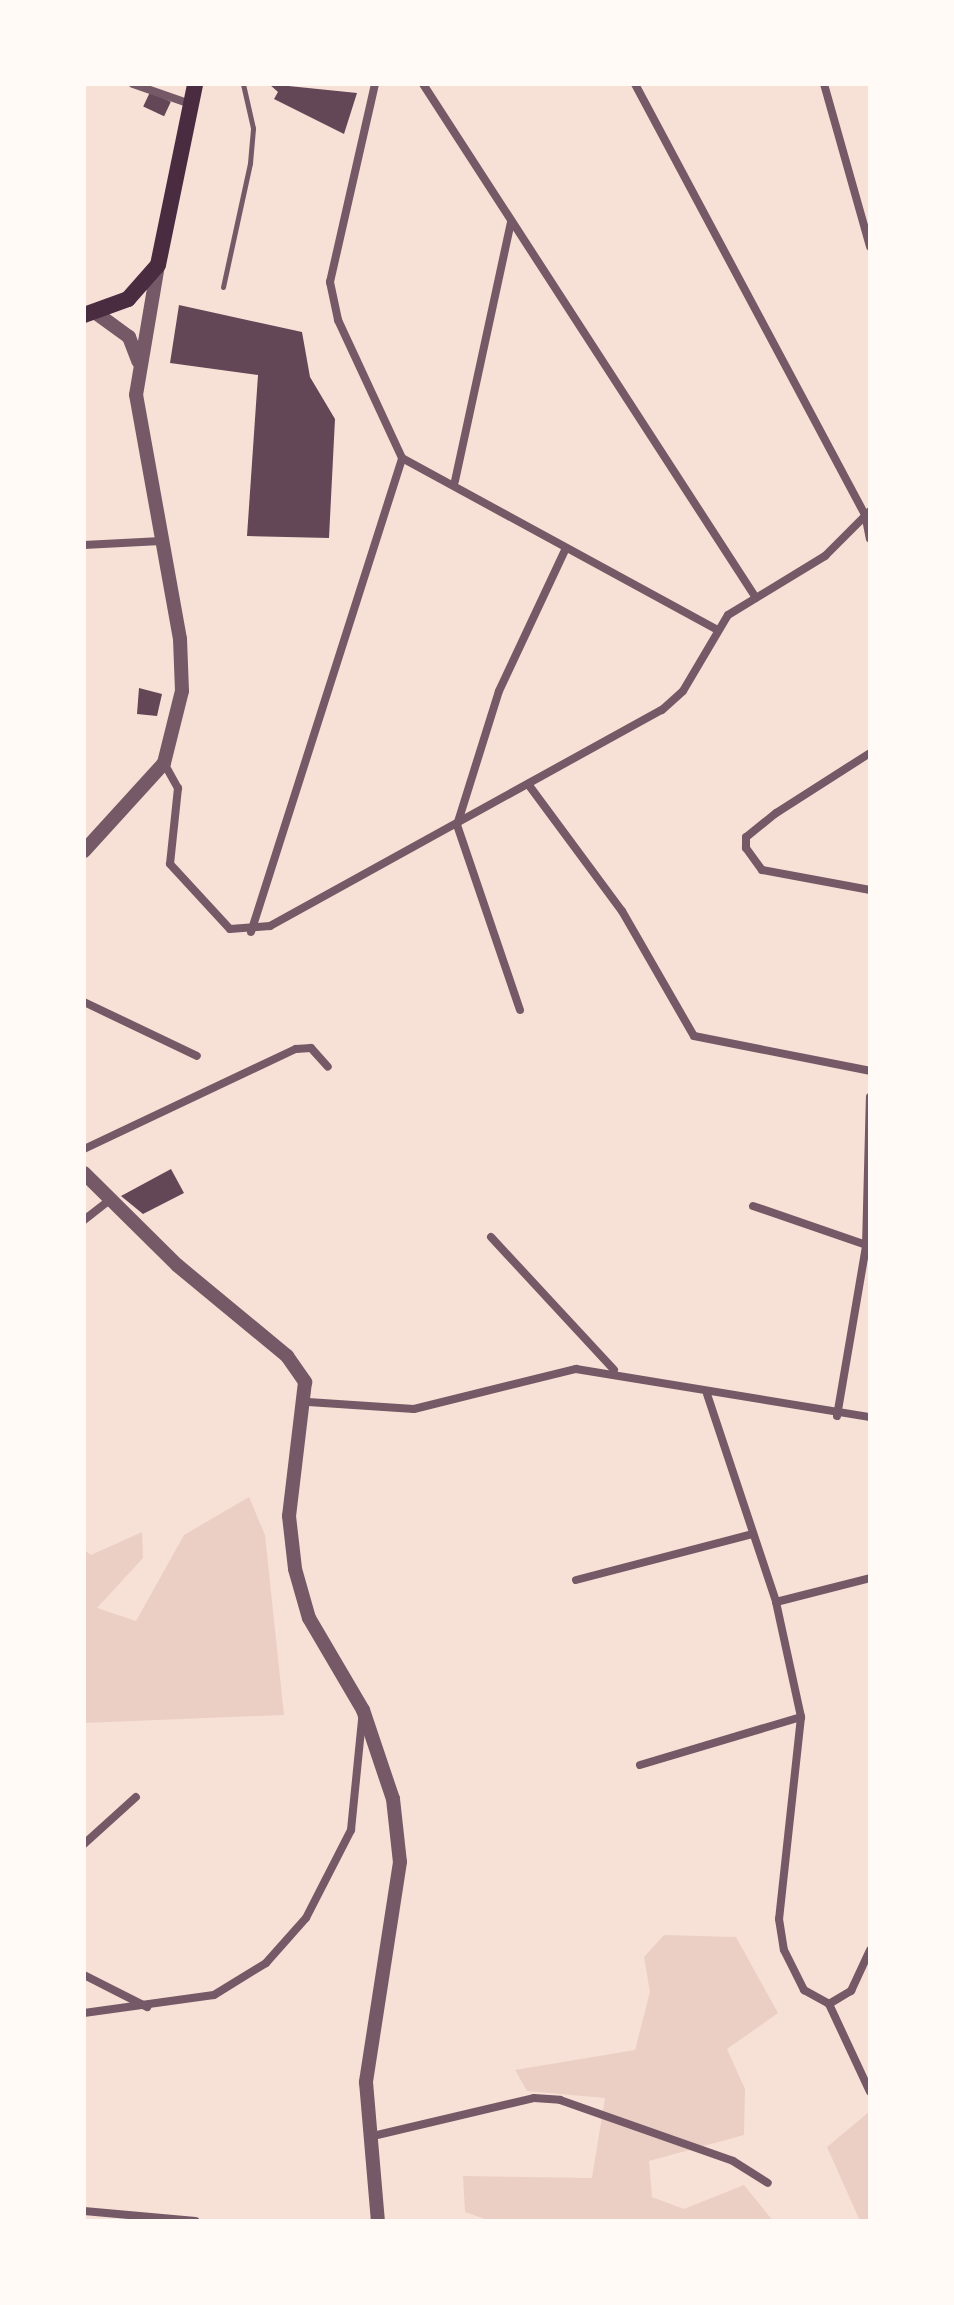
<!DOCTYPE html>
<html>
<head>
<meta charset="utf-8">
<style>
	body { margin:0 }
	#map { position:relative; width:954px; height:2305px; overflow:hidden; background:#f7e1d7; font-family:Poppins,sans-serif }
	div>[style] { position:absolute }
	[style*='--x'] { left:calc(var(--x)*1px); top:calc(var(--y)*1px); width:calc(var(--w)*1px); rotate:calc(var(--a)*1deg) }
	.green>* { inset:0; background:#ebcfc5 }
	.building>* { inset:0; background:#644757; transform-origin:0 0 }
	.service>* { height:5px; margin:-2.5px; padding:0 2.5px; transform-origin:2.5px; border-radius:2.5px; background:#755966 }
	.minor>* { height:8px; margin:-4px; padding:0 4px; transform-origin:4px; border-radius:4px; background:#755966 }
	.tertiary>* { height:14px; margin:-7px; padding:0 7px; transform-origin:7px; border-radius:7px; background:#755966 }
	.primary>* { height:16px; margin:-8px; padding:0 8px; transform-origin:8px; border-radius:8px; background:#4a2c40 }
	span { translate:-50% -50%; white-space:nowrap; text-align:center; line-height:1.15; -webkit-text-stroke:6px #fffaf5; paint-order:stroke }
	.frame { position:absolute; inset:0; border:86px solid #fffaf5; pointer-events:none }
</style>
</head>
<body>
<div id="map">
	<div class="green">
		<div style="clip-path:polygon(249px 1497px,265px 1535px,284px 1715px,84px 1723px,84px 1550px,91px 1555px,142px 1532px,143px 1558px,97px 1608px,136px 1621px,184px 1535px)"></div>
		<div style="clip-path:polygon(664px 1935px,736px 1937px,778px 2013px,727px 2049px,745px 2089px,744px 2135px,649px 2161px,652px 2197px,684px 2209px,744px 2185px,773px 2221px,491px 2221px,465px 2212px,463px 2176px,592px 2178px,605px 2098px,527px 2091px,515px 2070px,635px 2050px,650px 1992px,644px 1957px)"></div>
		<div style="clip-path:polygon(870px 2111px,870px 2221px,860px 2221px,827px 2147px)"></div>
	</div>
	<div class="building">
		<div style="clip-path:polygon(269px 84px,357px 93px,344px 134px,274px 99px,278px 92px)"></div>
		<div style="left:150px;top:92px;width:23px;height:16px;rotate:25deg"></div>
		<div style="clip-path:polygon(179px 305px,302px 332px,310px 377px,335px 419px,329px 538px,247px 536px,258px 375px,170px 363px)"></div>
		<div style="clip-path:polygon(139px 688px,162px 694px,157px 716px,137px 714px)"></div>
		<div style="clip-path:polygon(171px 1169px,184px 1193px,143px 1214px,121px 1196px)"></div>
	</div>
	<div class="service">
		<div style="--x:223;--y:287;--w:127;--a:-77.7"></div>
		<div style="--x:250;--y:163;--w:35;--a:-85"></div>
		<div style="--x:253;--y:128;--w:45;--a:-102.8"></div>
	</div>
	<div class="minor">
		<div style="--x:133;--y:84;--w:60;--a:19.3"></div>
		<div style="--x:375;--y:84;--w:203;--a:102.8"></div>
		<div style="--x:330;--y:282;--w:39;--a:78"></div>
		<div style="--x:338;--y:320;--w:152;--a:65.1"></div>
		<div style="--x:402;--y:458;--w:359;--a:28.6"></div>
		<div style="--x:423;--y:84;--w:612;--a:57.06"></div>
		<div style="--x:635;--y:84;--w:488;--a:61.9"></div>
		<div style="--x:865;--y:514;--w:25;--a:79"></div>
		<div style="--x:824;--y:84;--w:169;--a:74.2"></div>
		<div style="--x:455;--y:481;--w:266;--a:-77.8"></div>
		<div style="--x:84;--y:545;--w:77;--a:-3"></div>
		<div style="--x:870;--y:753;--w:112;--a:147.4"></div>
		<div style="--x:776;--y:813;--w:38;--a:141"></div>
		<div style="--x:746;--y:837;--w:11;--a:90"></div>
		<div style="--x:746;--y:848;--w:27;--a:54"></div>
		<div style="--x:762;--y:870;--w:110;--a:10.5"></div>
		<div style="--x:164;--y:763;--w:29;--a:61"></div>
		<div style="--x:178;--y:788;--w:76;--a:96"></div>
		<div style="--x:170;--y:864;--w:88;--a:47.3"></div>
		<div style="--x:230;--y:929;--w:40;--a:-4.3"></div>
		<div style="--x:270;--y:926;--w:448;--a:-28.9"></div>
		<div style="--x:662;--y:710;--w:28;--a:-42"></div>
		<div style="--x:683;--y:691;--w:88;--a:-59.4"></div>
		<div style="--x:728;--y:615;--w:114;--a:-31.3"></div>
		<div style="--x:825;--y:556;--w:64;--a:-45"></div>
		<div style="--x:528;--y:784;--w:158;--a:53.5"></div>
		<div style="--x:622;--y:911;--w:144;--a:60.1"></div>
		<div style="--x:694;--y:1036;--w:179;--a:11.2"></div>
		<div style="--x:251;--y:932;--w:497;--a:-72.3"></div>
		<div style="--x:84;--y:1002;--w:125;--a:25.5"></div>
		<div style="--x:520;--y:1010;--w:195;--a:-108.8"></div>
		<div style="--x:457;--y:825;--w:140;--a:-72.6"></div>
		<div style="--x:499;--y:691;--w:156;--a:-64.9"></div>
		<div style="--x:84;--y:1149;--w:234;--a:-25.3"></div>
		<div style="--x:296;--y:1049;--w:15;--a:-4"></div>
		<div style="--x:311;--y:1048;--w:25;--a:48"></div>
		<div style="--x:753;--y:1206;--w:123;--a:19"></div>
		<div style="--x:84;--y:1220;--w:34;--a:-38"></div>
		<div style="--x:491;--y:1237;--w:181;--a:47.2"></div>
		<div style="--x:707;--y:1394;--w:219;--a:71.6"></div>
		<div style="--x:776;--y:1602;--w:118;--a:77.7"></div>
		<div style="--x:801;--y:1717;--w:203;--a:96.2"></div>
		<div style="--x:779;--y:1919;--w:31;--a:81"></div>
		<div style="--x:784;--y:1950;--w:45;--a:63.4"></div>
		<div style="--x:804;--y:1990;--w:29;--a:29"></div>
		<div style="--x:829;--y:2004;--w:26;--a:-31"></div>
		<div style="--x:851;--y:1991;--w:45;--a:-65.1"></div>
		<div style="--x:308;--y:1402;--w:106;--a:3.8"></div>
		<div style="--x:414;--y:1409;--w:167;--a:-13.9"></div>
		<div style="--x:576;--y:1369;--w:298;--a:9.3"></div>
		<div style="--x:837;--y:1416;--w:172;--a:-80.3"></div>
		<div style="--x:866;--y:1246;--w:149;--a:-88.5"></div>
		<div style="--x:576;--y:1580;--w:182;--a:-14.6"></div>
		<div style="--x:776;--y:1602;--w:97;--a:-14.3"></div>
		<div style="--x:640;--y:1765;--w:168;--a:-16.6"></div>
		<div style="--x:84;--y:1844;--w:70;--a:-42.1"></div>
		<div style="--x:84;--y:1975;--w:71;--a:26.9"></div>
		<div style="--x:829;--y:2004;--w:97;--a:65"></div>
		<div style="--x:84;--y:2013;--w:131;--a:-7.9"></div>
		<div style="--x:214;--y:1995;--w:61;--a:-31.6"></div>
		<div style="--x:266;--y:1963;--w:60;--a:-48.4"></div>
		<div style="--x:306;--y:1918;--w:99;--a:-62.9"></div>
		<div style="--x:351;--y:1830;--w:112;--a:-84.3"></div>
		<div style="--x:373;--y:2136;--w:165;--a:-13.3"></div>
		<div style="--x:534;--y:2098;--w:26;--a:4"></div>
		<div style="--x:560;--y:2100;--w:183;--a:19.4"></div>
		<div style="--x:733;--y:2161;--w:41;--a:32.2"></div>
		<div style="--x:84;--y:2211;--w:112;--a:5.1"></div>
	</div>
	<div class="tertiary">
		<div style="--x:96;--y:313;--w:41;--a:36"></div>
		<div style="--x:129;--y:337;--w:26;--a:69"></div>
		<div style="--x:84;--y:851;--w:119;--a:-47.7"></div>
		<div style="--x:164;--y:763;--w:74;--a:-76"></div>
		<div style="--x:182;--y:691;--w:52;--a:-92.2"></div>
		<div style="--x:180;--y:639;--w:248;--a:-100.2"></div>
		<div style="--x:136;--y:395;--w:132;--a:-80.4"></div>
		<div style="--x:84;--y:1173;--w:131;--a:44.7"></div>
		<div style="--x:177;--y:1265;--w:143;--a:39.6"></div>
		<div style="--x:287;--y:1356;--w:32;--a:55"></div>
		<div style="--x:305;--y:1382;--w:135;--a:96.8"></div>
		<div style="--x:289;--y:1516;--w:53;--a:83.5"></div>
		<div style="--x:295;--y:1569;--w:51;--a:74.1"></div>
		<div style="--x:309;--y:1618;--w:107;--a:59.6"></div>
		<div style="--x:363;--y:1710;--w:94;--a:71.4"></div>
		<div style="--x:393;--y:1799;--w:63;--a:83.7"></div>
		<div style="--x:400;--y:1862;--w:223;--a:98.8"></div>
		<div style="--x:366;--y:2082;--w:140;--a:85.1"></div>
	</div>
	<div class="primary">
		<div style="--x:84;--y:315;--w:47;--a:-20"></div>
		<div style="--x:128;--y:299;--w:45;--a:-48.6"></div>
		<div style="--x:158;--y:265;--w:185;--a:-78.4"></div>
	</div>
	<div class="frame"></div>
</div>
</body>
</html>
